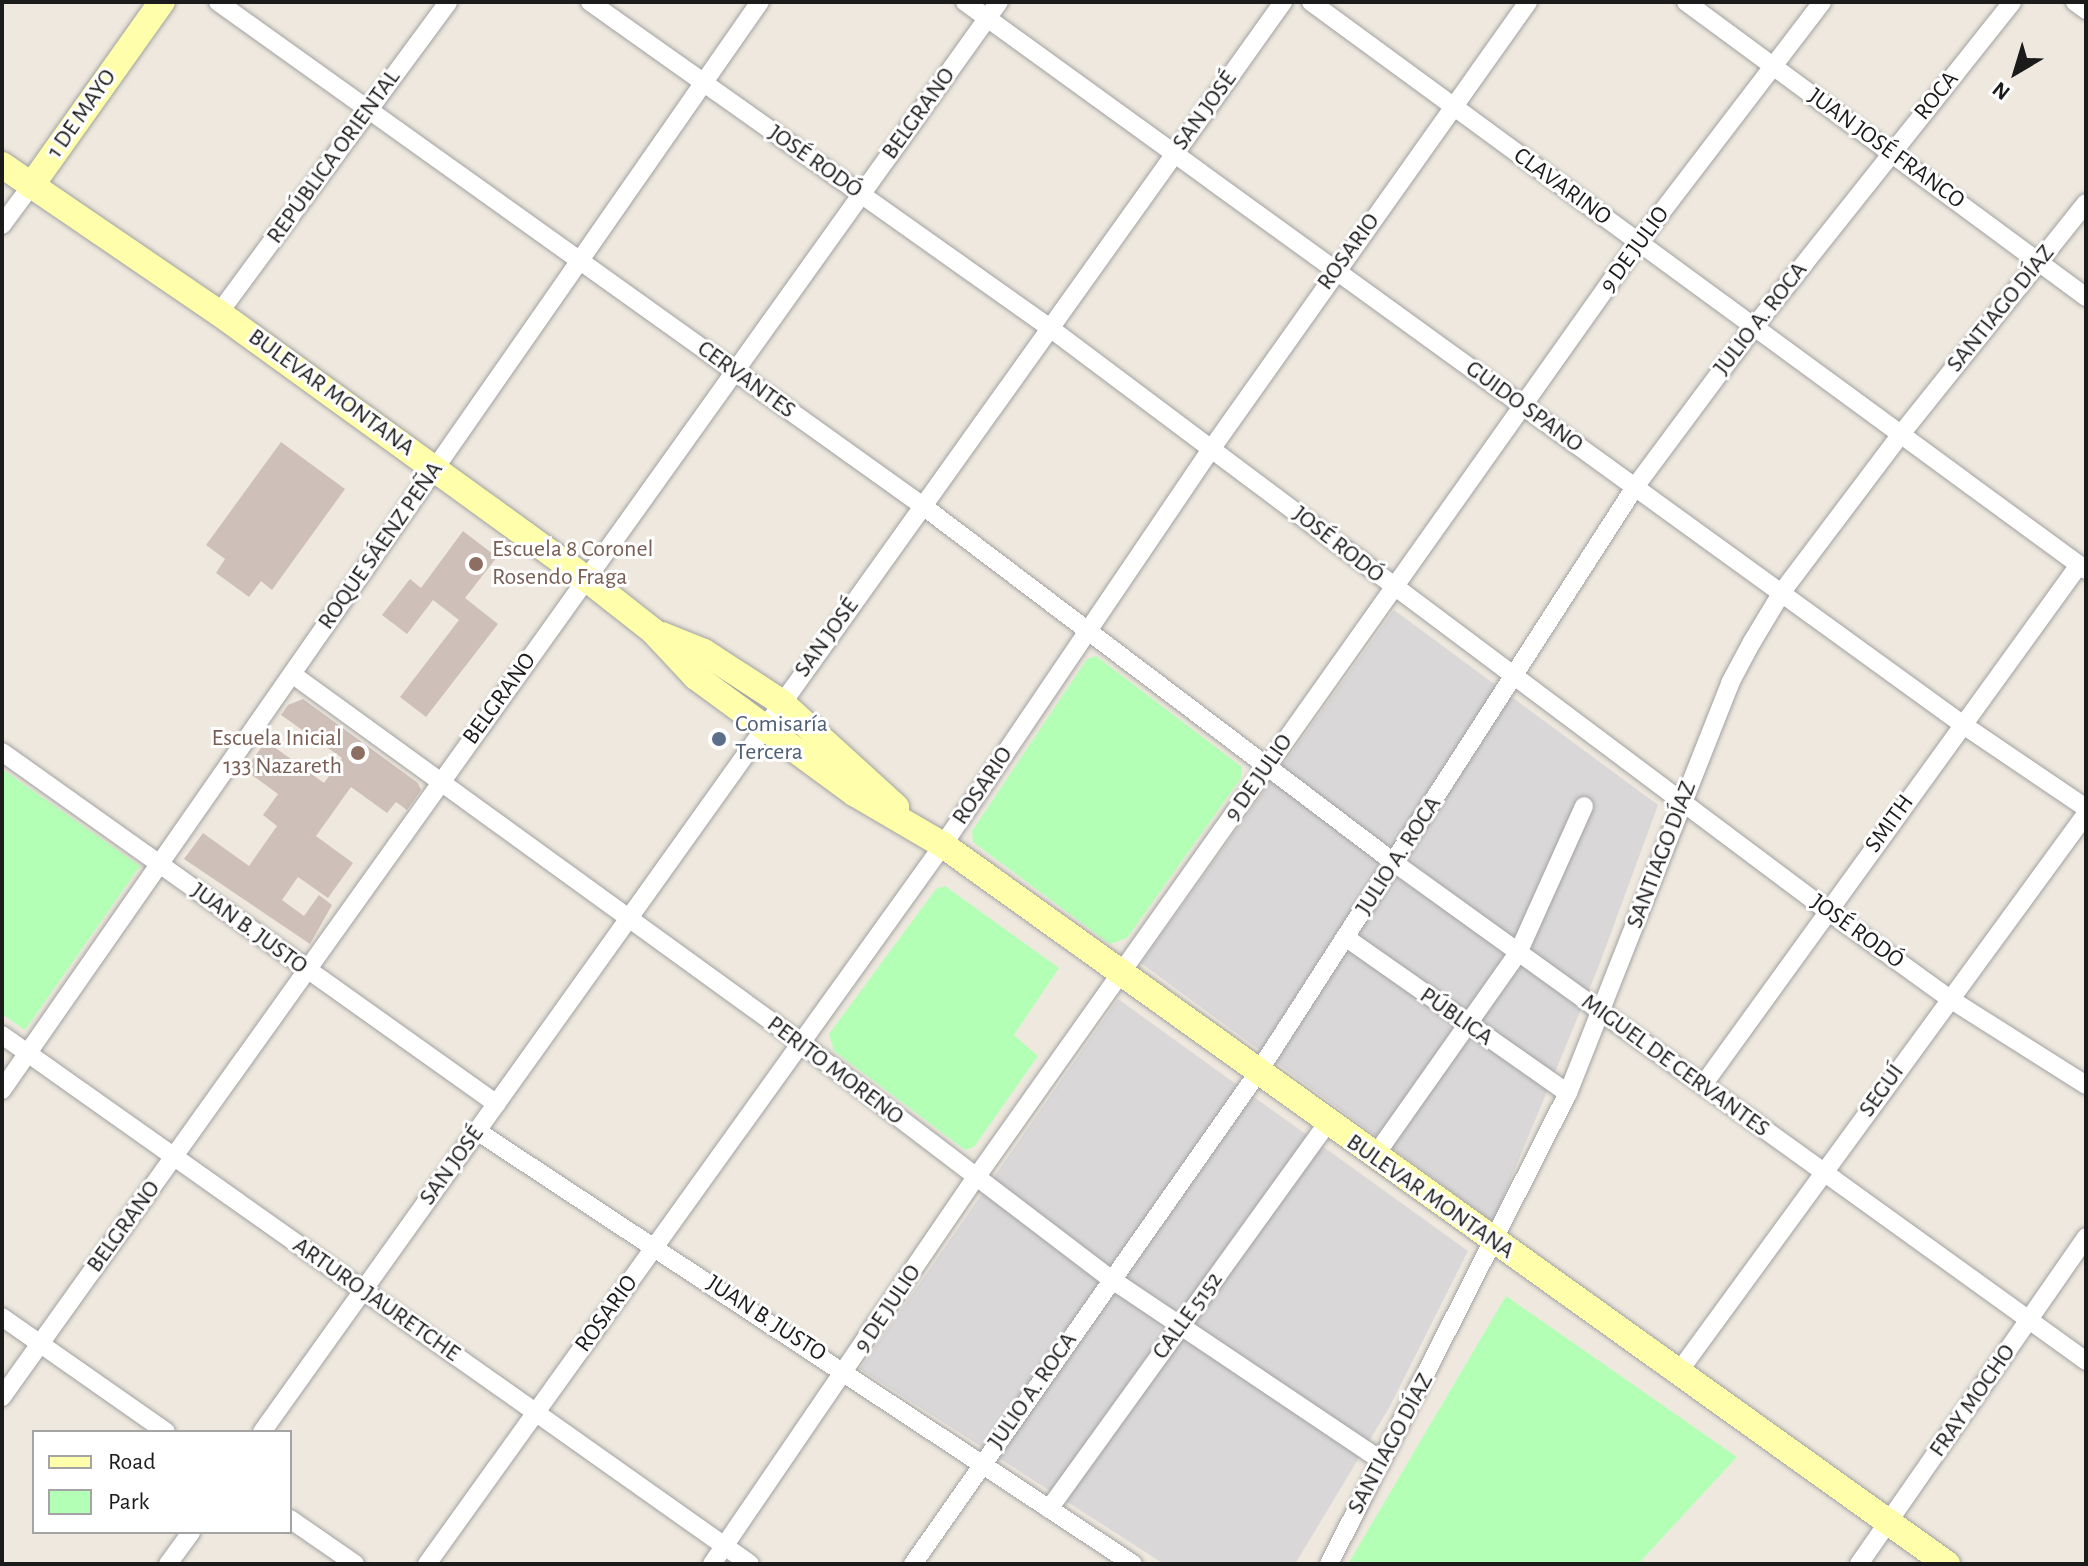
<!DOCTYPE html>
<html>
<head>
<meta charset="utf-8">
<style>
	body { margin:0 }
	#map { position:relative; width:2088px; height:1566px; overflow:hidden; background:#eee8de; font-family:"Alegreya Sans",sans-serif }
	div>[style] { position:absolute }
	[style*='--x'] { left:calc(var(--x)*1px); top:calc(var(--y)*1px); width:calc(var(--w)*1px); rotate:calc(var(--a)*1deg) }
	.residential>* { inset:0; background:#d9d7d7 }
	.park>* { inset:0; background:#b4ffb6 }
	.building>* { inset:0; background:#cec0b8 }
	.roads { filter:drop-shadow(0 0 2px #a2a2a2) drop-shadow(0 0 2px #a2a2a2) }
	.street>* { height:18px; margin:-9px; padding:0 9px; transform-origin:9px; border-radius:9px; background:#fff }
	.secondary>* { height:26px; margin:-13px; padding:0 13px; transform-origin:13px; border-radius:13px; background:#ffffab }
	.dots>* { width:22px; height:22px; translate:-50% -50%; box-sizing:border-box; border:4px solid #fff; border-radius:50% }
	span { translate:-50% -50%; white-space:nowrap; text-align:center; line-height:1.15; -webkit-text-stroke:6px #fff; paint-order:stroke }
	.street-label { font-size:24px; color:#1b1b1b }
	.education-label { font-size:24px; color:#785e54 }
	.left { translate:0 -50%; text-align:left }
	.right { translate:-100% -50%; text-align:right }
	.service-label { font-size:24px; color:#4e5e75 }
	.frame { position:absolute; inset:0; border:4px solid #1b1b1b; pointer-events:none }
	.legend { position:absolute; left:32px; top:1430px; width:260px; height:104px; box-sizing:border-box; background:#fff; border:2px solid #a4a4a4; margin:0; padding:10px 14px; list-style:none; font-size:24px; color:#1b1b1b }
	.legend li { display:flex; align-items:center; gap:16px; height:40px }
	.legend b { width:40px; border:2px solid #a4a4a4 }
	.north { position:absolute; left:1976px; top:32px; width:80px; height:80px; -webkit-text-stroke:6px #fff; paint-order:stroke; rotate:218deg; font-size:22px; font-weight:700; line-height:32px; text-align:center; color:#1b1b1b }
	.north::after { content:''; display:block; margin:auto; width:28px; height:36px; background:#1b1b1b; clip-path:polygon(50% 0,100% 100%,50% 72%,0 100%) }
</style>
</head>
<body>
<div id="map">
	<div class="residential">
		<div style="clip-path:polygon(1394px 610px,1658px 805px,1598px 968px,1493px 1222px,1141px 963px)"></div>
		<div style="clip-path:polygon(1118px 999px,1468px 1251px,1389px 1408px,1295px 1564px,1164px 1564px,860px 1369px)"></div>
	</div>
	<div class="park">
		<div style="clip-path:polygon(1096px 656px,1242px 767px,1241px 778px,1127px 938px,1110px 944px,973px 842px,972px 831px,1087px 659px)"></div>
		<div style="clip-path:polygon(2px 769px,140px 866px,25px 1030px,2px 1014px)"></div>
		<div style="clip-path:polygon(945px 886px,1059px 968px,1014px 1035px,1038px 1056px,974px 1147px,965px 1150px,834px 1051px,829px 1034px,936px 889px)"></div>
		<div style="clip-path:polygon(1506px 1296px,1737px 1457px,1638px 1564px,1348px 1564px)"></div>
	</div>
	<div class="building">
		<div style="clip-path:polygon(281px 442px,345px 489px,272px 590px,261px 581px,249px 597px,216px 573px,225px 559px,206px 545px)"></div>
		<div style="clip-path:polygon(463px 531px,497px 557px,465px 598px,498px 624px,426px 717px,400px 697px,459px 620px,433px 600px,407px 634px,382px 615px,410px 579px,421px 588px)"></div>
		<div style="clip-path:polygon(303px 699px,418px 783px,421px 790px,407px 810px,396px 802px,387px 813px,351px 787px,316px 836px,353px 863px,328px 898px,298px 877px,282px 900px,304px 916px,319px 895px,332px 905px,310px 944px,184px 859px,203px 833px,249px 866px,277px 826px,263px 815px,278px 794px,245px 770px,266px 741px,324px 783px,342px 758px,281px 715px,288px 705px)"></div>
	</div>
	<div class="roads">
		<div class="street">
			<div style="--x:218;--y:2;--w:867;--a:35.56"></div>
			<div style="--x:923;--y:506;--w:593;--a:37.12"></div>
			<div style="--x:1396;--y:864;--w:850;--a:35.76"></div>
			<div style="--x:590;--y:2;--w:564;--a:35.33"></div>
			<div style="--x:1050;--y:328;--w:972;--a:36.85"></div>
			<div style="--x:1828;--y:911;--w:150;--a:35.8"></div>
			<div style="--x:1950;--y:999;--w:161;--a:32.3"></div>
			<div style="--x:965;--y:2;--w:1231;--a:35.91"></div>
			<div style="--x:1962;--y:724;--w:150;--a:34.1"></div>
			<div style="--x:1311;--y:2;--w:961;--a:36.24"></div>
			<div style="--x:1686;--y:2;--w:497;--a:36.4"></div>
			<div style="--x:2075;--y:2;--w:14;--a:36"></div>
			<div style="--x:2;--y:225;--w:49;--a:-53.4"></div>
			<div style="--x:219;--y:313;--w:386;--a:-53.6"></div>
			<div style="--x:292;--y:674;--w:629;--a:35.94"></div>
			<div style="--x:801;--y:1043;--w:390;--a:37.3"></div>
			<div style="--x:1111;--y:1279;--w:326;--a:33.9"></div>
			<div style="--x:2;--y:752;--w:607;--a:35.42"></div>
			<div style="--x:1345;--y:937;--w:272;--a:35"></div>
			<div style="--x:2;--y:1035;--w:916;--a:35.27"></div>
			<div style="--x:1703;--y:1085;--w:642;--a:-54.13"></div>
			<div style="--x:2;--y:1090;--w:1326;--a:-55.14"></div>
			<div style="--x:477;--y:1131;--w:786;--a:33.43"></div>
			<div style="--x:1374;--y:1157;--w:250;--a:-54.8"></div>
			<div style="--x:1518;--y:953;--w:161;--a:-65.8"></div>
			<div style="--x:2;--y:1317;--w:200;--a:35"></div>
			<div style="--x:1680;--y:1370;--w:688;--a:-53.86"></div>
			<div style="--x:2;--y:1397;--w:1715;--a:-54.45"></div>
			<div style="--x:262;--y:1432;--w:1757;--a:-54.47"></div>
			<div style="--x:1049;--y:1509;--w:475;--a:-54.2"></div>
			<div style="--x:290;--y:1519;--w:79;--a:34.7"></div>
			<div style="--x:168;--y:1564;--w:39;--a:-54"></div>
			<div style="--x:427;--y:1564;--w:885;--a:-54.33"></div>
			<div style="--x:943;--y:845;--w:480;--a:-55.9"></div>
			<div style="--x:1212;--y:448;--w:547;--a:-54.68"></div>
			<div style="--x:712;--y:1564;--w:466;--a:-55.7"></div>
			<div style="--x:975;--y:1179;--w:1147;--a:-54.69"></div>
			<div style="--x:1638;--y:243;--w:303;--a:-52.6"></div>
			<div style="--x:913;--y:1564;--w:599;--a:-54.93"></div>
			<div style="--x:1257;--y:1074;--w:698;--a:-57.22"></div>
			<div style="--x:1635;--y:487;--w:198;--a:-53.4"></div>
			<div style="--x:1753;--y:328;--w:416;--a:-51.5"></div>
			<div style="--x:1329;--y:1564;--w:528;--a:-63.1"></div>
			<div style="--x:1568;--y:1093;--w:441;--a:-68.4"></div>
			<div style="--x:1730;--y:683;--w:47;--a:-61.8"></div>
			<div style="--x:1752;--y:642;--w:58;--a:-59"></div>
			<div style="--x:1782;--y:592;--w:198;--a:-53"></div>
			<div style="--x:1901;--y:434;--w:296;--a:-51.3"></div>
			<div style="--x:1859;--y:1564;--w:398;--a:-55.2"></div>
		</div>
		<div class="secondary">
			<div style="--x:2;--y:165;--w:263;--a:34.3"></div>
			<div style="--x:219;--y:313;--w:454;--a:35.9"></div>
			<div style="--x:587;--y:579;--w:84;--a:38.2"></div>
			<div style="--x:653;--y:631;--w:63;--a:46.9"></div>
			<div style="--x:696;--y:677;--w:196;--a:36.3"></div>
			<div style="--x:854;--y:793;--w:103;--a:30.3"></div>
			<div style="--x:943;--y:845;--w:1235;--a:35.61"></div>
			<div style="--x:31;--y:186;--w:226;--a:-54.6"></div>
			<div style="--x:662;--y:635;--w:45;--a:22"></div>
			<div style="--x:704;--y:652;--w:92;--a:33"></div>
			<div style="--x:781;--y:702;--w:156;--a:42.4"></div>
		</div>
	</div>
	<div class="dots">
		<div style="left:476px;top:564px;background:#8d6e63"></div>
		<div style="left:719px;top:739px;background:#5c6f8a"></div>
		<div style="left:358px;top:753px;background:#8d6e63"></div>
	</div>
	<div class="street-label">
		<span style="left:1937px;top:96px;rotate:-51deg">ROCA</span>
		<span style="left:1205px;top:111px;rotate:-54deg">SAN JOSÉ</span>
		<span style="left:82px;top:114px;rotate:-55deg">1 DE MAYO</span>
		<span style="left:919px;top:114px;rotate:-54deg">BELGRANO</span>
		<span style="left:1886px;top:149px;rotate:36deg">JUAN JOSÉ FRANCO</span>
		<span style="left:334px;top:157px;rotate:-54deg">REPÚBLICA ORIENTAL</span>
		<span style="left:815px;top:162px;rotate:35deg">JOSÉ RODÓ</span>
		<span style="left:1562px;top:187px;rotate:36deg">CLAVARINO</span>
		<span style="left:1635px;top:250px;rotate:-54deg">9 DE JULIO</span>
		<span style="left:1349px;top:252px;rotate:-54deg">ROSARIO</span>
		<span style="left:2001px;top:309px;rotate:-51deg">SANTIAGO DÍAZ</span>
		<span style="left:1761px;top:319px;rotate:-52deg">JULIO A. ROCA</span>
		<span style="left:746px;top:380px;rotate:36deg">CERVANTES</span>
		<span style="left:331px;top:393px;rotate:36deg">BULEVAR MONTANA</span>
		<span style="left:1524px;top:407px;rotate:36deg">GUIDO SPANO</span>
		<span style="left:1338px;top:545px;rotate:38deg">JOSÉ RODÓ</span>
		<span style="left:381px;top:546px;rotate:-55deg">ROQUE SÁENZ PEÑA</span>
		<span style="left:827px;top:638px;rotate:-54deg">SAN JOSÉ</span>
		<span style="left:500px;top:699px;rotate:-54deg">BELGRANO</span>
		<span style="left:1259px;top:778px;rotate:-55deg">9 DE JULIO</span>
		<span style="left:983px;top:786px;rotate:-56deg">ROSARIO</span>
		<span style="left:1890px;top:824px;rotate:-54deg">SMITH</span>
		<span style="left:1662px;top:855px;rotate:-69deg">SANTIAGO DÍAZ</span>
		<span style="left:1399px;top:856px;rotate:-57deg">JULIO A. ROCA</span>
		<span style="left:249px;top:929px;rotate:36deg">JUAN B. JUSTO</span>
		<span style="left:1857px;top:932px;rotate:36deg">JOSÉ RODÓ</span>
		<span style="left:1456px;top:1017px;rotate:35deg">PÚBLICA</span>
		<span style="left:1675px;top:1066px;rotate:36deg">MIGUEL DE CERVANTES</span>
		<span style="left:835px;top:1071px;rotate:37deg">PERITO MORENO</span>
		<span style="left:1882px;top:1091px;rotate:-54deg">SEGUÍ</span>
		<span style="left:452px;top:1166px;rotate:-54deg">SAN JOSÉ</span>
		<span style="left:1430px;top:1197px;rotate:35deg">BULEVAR MONTANA</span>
		<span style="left:124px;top:1227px;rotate:-54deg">BELGRANO</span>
		<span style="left:376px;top:1300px;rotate:35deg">ARTURO JAURETCHE</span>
		<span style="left:888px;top:1309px;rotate:-56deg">9 DE JULIO</span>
		<span style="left:607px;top:1314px;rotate:-54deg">ROSARIO</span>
		<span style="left:1188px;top:1316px;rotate:-54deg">CALLE 5152</span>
		<span style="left:766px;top:1319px;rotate:33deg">JUAN B. JUSTO</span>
		<span style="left:1033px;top:1391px;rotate:-55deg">JULIO A. ROCA</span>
		<span style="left:1973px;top:1401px;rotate:-55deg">FRAY MOCHO</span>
		<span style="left:1391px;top:1444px;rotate:-62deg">SANTIAGO DÍAZ</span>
	</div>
	<div class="education-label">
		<span class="left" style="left:492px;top:564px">Escuela 8 Coronel<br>Rosendo Fraga</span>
		<span class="right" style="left:342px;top:753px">Escuela Inicial<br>133 Nazareth</span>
	</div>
	<div class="service-label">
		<span class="left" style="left:735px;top:739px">Comisaría<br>Tercera</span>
	</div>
	<div class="frame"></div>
	<ul class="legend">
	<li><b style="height:10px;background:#ffffab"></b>Road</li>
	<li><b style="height:22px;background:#b4ffb6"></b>Park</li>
	</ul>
	<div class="north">N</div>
</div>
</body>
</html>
